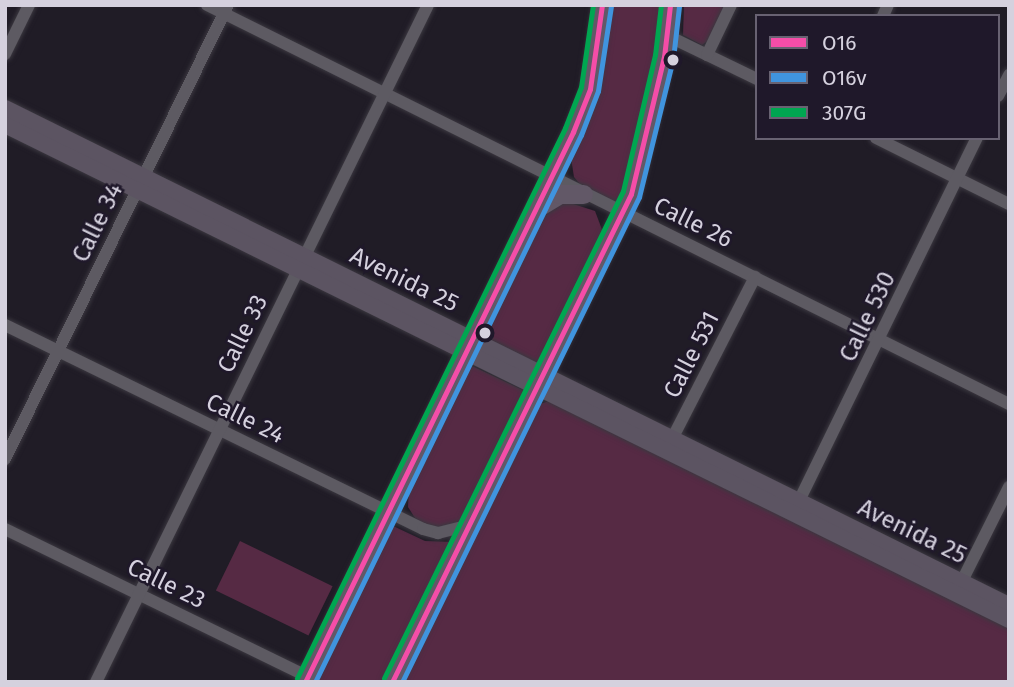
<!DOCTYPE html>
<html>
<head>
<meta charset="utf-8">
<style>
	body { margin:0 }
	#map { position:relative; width:1014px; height:687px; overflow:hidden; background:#201c26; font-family:"Fira Sans",sans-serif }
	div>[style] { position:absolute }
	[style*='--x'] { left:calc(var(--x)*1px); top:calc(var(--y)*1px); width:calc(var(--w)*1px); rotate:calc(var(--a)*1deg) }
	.green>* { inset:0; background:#562a44; transform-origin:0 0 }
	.roads { filter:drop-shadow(0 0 2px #3b3840) drop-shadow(0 0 2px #3b3840) }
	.minor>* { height:12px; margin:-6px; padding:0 6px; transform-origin:6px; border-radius:6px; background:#5d5a62 }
	.major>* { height:16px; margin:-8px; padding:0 8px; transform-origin:8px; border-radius:8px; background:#5c5462 }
	.highway>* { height:19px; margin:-9.5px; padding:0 9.5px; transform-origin:9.5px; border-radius:9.5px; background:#625867 }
	.bus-1>* { height:5px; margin:-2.5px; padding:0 2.5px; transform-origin:2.5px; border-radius:2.5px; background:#f54da8 }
	.bus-2>* { height:5px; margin:-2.5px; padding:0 2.5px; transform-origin:2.5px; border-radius:2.5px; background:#4094de }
	.bus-3>* { height:5px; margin:-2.5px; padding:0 2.5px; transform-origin:2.5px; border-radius:2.5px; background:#00a651 }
	.dots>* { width:19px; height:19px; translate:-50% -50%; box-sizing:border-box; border:4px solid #1f182a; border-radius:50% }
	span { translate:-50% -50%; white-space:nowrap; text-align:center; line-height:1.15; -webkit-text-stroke:5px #1f182a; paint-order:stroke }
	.street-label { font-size:24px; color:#d5d1de }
	.frame { position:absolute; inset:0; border:7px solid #d5d1de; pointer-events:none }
	.legend { position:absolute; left:755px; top:14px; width:245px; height:126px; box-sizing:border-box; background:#1f182a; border:2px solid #686272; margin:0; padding:9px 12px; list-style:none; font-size:21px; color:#d5d1de }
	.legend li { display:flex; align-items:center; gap:14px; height:35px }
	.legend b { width:35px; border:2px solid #686272 }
</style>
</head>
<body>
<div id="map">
	<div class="green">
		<div style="clip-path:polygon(610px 5px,665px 5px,622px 206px,583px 188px,574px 177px,571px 158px)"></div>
		<div style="clip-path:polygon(684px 5px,727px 5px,712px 38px,702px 45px,683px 35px)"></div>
		<div style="clip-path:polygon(564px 201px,595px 211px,604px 235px,541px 369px,481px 338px,540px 216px)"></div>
		<div style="clip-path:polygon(468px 364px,529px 393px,460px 524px,432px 528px,415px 518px,408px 507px,409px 485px)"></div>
		<div style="clip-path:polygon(549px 401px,1009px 627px,1009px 682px,404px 682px,540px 404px)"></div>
		<div style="clip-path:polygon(391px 525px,425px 541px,454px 542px,388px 682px,313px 682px)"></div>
		<div style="left:240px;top:541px;width:103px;height:55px;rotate:26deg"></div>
	</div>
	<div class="roads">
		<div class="minor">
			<div style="--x:207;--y:5;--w:896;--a:26.45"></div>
			<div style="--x:883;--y:16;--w:12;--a:-66"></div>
			<div style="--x:668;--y:36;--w:99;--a:25.8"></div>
			<div style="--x:5;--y:54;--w:55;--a:-63.9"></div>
			<div style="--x:707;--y:55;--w:55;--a:-64.4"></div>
			<div style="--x:998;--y:96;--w:24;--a:-62"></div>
			<div style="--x:876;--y:138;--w:148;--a:26.4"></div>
			<div style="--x:5;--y:325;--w:465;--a:26"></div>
			<div style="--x:423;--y:529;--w:16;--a:15"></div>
			<div style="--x:438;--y:533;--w:33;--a:-14"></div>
			<div style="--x:669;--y:445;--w:189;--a:-62.9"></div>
			<div style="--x:5;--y:459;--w:506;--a:-63.84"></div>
			<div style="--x:795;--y:509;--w:413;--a:-63.9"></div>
			<div style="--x:5;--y:529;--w:337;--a:26"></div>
			<div style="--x:959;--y:587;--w:112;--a:-63.4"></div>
			<div style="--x:96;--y:682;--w:754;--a:-63.88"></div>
		</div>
		<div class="major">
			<div style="--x:5;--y:108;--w:1120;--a:26.34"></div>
			<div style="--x:5;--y:125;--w:1119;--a:26.24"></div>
		</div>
		<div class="highway">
			<div style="--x:538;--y:207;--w:26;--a:-31"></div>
			<div style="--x:560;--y:194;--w:23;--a:0"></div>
			<div style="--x:305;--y:682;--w:612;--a:-64.02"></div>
			<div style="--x:573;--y:132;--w:46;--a:-68.4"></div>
			<div style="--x:590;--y:89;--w:85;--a:-81.9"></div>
			<div style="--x:392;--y:682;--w:543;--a:-63.91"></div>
			<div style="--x:631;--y:194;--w:141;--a:-76.5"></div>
			<div style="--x:664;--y:57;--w:52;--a:-83.4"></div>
		</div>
	</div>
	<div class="bus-1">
		<div style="--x:305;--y:682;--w:612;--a:-64.02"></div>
		<div style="--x:573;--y:132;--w:46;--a:-68.4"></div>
		<div style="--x:590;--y:89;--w:85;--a:-81.9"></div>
		<div style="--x:392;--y:682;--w:543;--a:-63.91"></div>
		<div style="--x:631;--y:194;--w:141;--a:-76.5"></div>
		<div style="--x:664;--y:57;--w:52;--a:-83.4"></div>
	</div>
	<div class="bus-2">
		<div style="--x:315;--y:682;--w:608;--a:-64.07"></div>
		<div style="--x:581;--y:135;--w:47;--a:-68.9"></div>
		<div style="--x:598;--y:91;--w:86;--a:-81.3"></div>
		<div style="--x:402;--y:682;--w:540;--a:-63.96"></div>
		<div style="--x:639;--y:197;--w:142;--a:-76.2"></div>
		<div style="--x:673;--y:59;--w:53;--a:-83.5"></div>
	</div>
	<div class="bus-3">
		<div style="--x:297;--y:678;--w:612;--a:-64.02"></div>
		<div style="--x:565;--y:128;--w:44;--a:-68.7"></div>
		<div style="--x:581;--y:87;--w:83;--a:-81.7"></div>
		<div style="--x:384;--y:678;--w:542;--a:-63.86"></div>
		<div style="--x:623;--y:191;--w:140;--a:-76.8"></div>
		<div style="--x:655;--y:55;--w:50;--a:-83.2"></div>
	</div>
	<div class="dots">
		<div style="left:673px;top:60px;background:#d5d1de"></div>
		<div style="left:485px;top:333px;background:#d5d1de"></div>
	</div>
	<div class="street-label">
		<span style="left:98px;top:223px;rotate:-64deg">Calle 34</span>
		<span style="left:693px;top:223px;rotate:26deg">Calle 26</span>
		<span style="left:404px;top:280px;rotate:26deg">Avenida 25</span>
		<span style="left:868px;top:317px;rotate:-64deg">Calle 530</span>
		<span style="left:243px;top:334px;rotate:-64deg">Calle 33</span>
		<span style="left:692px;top:355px;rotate:-63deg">Calle 531</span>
		<span style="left:245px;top:419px;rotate:26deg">Calle 24</span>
		<span style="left:912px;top:532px;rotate:26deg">Avenida 25</span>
		<span style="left:166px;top:584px;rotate:26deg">Calle 23</span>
	</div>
	<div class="frame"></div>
	<ul class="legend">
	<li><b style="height:9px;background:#f54da8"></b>O16</li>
	<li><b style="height:9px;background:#4094de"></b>O16v</li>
	<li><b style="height:9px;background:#00a651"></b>307G</li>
	</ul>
</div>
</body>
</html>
